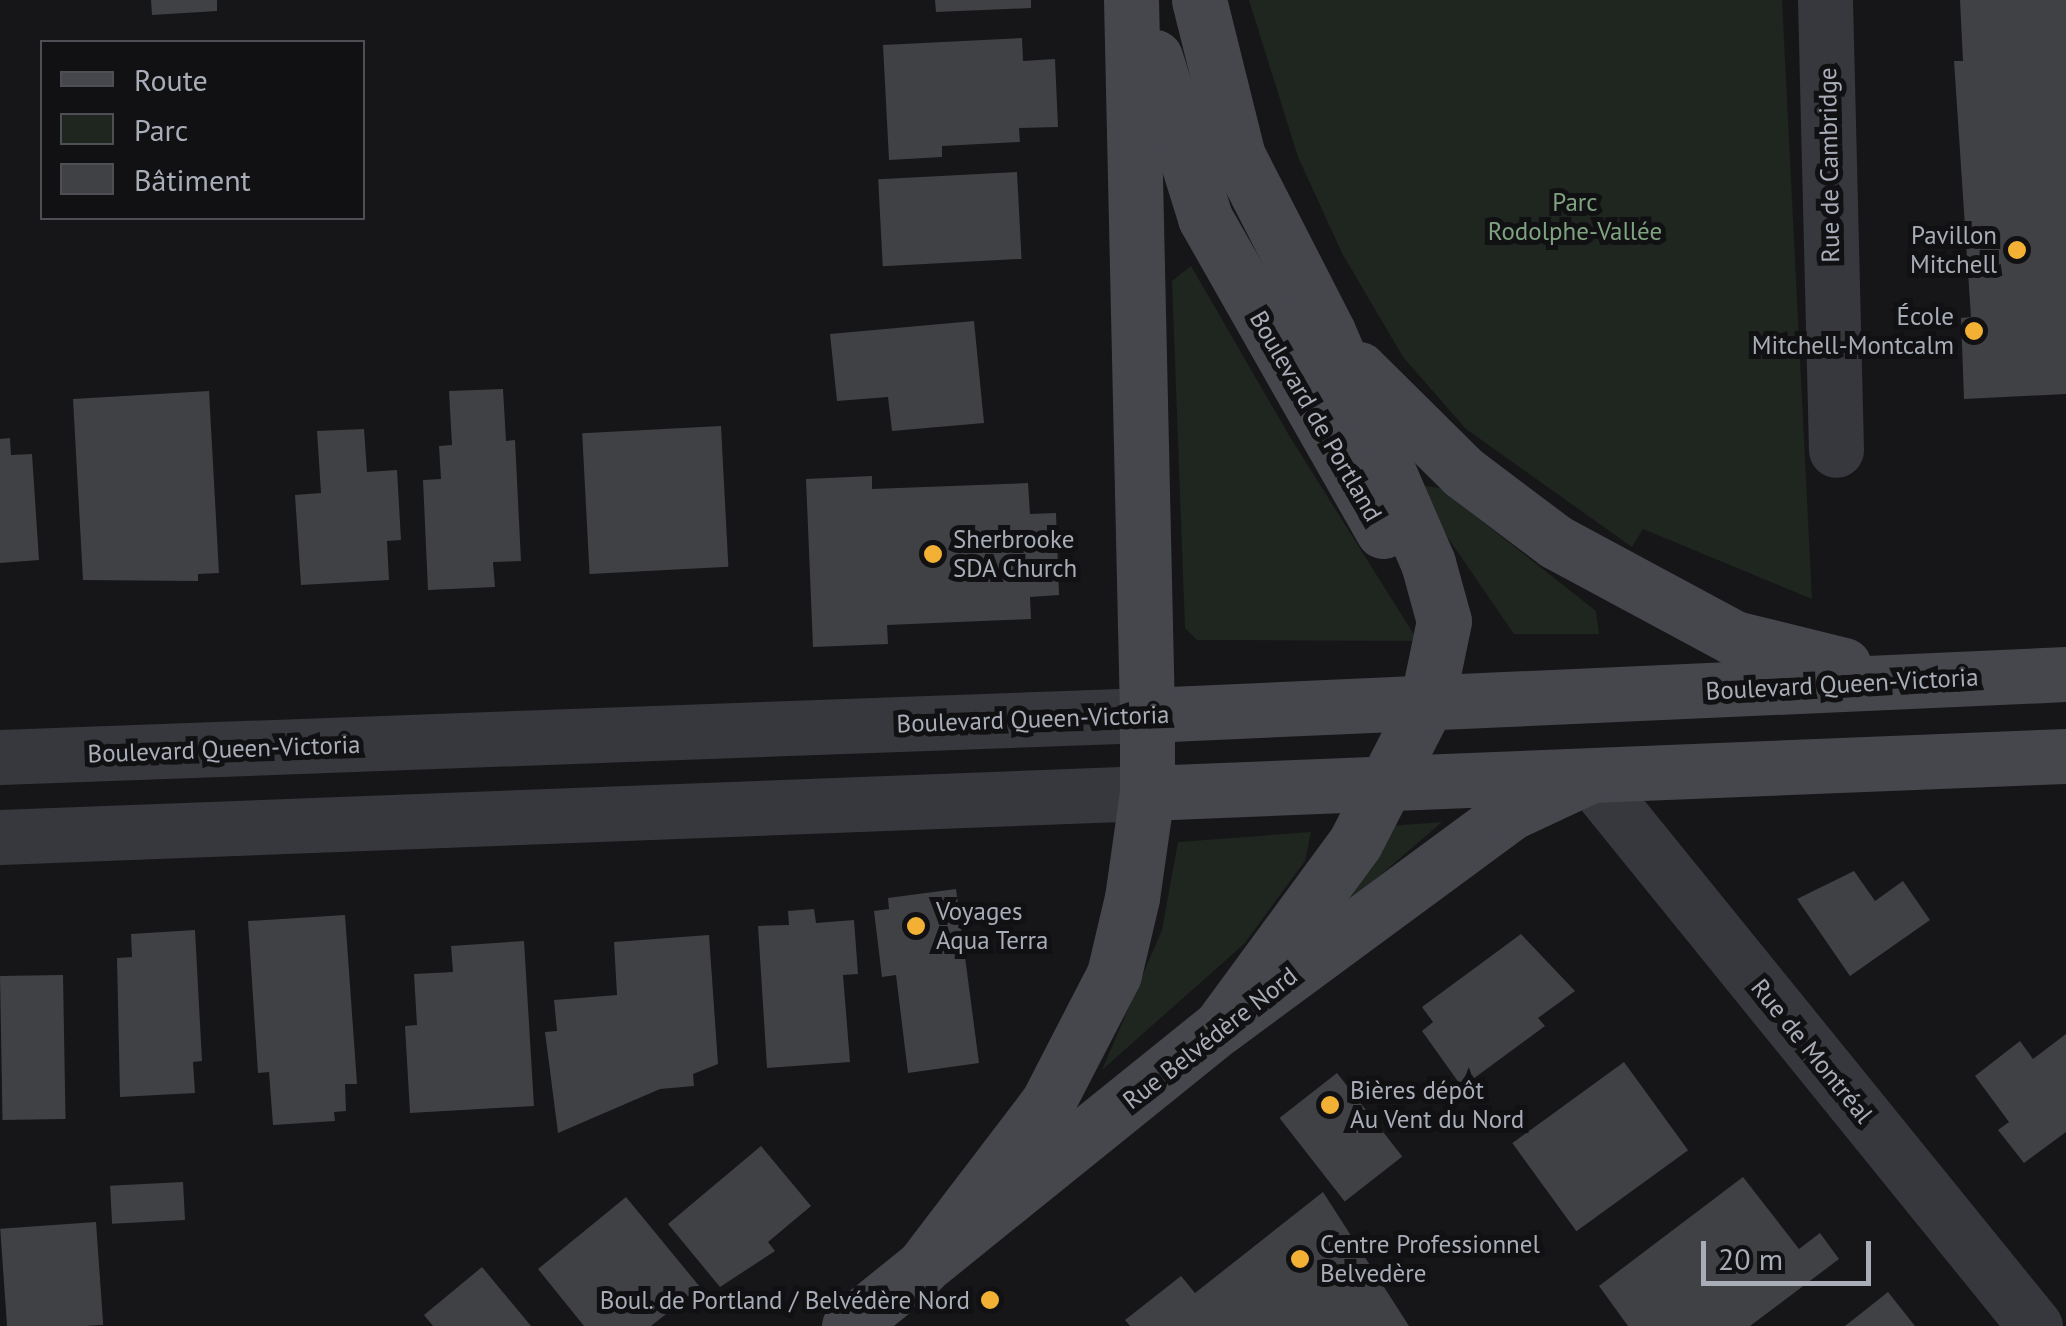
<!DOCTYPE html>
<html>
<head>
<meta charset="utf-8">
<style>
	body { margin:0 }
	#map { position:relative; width:2066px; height:1326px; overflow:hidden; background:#161618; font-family:"PT Sans",sans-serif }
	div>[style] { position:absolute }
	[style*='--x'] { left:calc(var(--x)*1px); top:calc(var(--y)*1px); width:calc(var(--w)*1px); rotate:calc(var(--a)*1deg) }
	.green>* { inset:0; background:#1e261f }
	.building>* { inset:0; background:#404145; transform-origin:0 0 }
	.minor>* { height:55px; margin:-27.5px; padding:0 27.5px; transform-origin:27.5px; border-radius:27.5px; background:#37383d }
	.tertiary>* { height:55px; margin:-27.5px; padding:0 27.5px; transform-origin:27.5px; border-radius:27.5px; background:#37383d }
	.secondary>* { height:55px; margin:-27.5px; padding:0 27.5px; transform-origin:27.5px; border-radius:27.5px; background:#45474d }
	.dots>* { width:28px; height:28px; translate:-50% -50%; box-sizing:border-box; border:5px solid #111113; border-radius:50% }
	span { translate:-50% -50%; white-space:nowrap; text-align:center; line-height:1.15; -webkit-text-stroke:10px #111113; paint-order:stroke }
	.street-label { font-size:25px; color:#a8adb8 }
	.park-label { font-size:25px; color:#7fa381 }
	.poi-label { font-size:25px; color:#a8adb8 }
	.right { translate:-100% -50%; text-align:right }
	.left { translate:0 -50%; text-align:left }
	.legend { position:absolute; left:40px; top:40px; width:325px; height:180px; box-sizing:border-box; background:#111113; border:2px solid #4d4f55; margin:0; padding:12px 18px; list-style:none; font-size:30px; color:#a8adb8 }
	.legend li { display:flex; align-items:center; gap:20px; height:50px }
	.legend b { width:50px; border:2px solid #4d4f55 }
	.scale { position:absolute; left:1701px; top:1241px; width:170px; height:45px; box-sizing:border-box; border:5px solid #a8adb8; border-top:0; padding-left:12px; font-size:30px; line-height:35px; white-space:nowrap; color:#a8adb8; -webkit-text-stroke:8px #111113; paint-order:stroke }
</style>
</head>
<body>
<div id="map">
	<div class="green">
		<div style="clip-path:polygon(1249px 0,1782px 0,1812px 599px,1643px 529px,1632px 547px,1466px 429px,1403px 357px,1342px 253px,1298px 157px)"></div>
		<div style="clip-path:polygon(1191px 266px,1290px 437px,1418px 641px,1197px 640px,1185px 628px,1172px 281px)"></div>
		<div style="clip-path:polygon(1425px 486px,1440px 488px,1596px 611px,1599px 634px,1514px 634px,1426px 506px)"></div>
		<div style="clip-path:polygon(1442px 822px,1348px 903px,1389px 826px)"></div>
		<div style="clip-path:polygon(1311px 832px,1305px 861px,1244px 944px,1102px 1070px,1162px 930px,1178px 842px)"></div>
	</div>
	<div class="building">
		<div style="clip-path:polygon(151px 0,217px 0,217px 11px,152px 15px)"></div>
		<div style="clip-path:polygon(935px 0,1031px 0,1031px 8px,936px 12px)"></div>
		<div style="clip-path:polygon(1960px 0,2066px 0,2066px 394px,1964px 399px,1961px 318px,1971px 317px,1954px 61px,1963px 61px)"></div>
		<div style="clip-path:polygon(1022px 38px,1023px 61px,1055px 59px,1058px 127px,1019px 128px,1020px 142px,942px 146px,942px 157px,889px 160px,883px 45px)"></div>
		<div style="left:1017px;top:172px;width:87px;height:139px;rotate:87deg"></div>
		<div style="clip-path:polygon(974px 321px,984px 423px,892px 431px,888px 397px,837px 401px,830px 334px)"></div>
		<div style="clip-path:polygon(503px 389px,506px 441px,515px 440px,521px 561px,493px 562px,495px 587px,428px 590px,423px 480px,441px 479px,439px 446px,452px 445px,449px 391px)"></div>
		<div style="clip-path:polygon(209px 391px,219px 573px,198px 574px,198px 581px,83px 580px,73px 399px)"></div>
		<div style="left:721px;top:426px;width:141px;height:139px;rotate:87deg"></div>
		<div style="clip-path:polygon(364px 429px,367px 472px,397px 470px,401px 540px,387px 541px,389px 580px,301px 585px,295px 495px,321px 493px,317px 431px)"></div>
		<div style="clip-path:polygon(10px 438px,11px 455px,32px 454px,39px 560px,0 563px,0 439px)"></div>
		<div style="clip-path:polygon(872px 476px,872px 489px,1028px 483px,1030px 514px,1056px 513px,1059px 595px,1030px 597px,1031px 619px,887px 625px,888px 644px,813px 647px,806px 479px)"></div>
		<div style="clip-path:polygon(1854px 871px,1875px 901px,1903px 881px,1930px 920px,1850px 976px,1797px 899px)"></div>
		<div style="clip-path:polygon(956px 889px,979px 1063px,908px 1073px,896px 975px,882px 977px,874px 911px,889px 909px,888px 898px)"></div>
		<div style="clip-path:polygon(814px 909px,816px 923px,854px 920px,858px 974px,843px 975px,850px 1062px,767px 1068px,758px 926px,789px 925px,788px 911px)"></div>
		<div style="clip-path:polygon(345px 915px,357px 1084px,345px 1084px,346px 1111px,334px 1112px,335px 1121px,273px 1125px,269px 1072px,258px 1073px,248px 921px)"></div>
		<div style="clip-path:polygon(195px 930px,202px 1061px,193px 1062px,195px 1093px,120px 1097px,117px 958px,132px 957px,131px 934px)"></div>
		<div style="clip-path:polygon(1521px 934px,1575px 991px,1538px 1018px,1545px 1026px,1462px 1087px,1422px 1031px,1433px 1022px,1422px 1007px)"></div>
		<div style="clip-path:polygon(709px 935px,718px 1064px,693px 1074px,694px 1086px,660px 1089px,558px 1133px,545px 1032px,557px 1031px,554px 1000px,617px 995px,614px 942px)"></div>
		<div style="clip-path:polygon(524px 941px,534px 1106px,410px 1113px,405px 1026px,417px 1025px,414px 974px,453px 972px,451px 946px)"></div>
		<div style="left:63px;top:975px;width:144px;height:63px;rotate:89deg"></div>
		<div style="clip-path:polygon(2066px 1034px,2066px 1132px,2024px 1163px,1998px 1130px,2009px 1122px,1975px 1076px,2020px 1041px,2033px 1059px)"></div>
		<div style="left:1624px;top:1062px;width:109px;height:138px;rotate:54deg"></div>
		<div style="left:1337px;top:1073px;width:106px;height:73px;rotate:52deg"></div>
		<div style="clip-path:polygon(761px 1146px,811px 1206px,768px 1242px,775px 1251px,720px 1287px,668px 1224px)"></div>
		<div style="clip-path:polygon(1743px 1177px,1799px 1249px,1820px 1233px,1839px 1259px,1750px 1326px,1628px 1326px,1599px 1286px)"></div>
		<div style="left:183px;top:1182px;width:38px;height:73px;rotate:87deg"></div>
		<div style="clip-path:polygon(1323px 1192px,1409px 1326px,1130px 1326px,1125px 1320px,1181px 1276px,1195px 1293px)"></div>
		<div style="clip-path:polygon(626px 1197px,700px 1287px,651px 1326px,584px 1326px,538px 1269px)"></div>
		<div style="left:96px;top:1222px;width:103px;height:96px;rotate:86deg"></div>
		<div style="clip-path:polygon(482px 1267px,531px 1326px,433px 1326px,424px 1315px)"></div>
		<div style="clip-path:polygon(1888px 1292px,1915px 1326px,1845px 1326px)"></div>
	</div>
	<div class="minor">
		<div style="--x:1825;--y:0;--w:450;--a:88.6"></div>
	</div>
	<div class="tertiary">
		<div style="--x:0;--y:757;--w:1148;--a:-2.1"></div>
		<div style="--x:1589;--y:776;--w:708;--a:50.96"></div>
		<div style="--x:0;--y:837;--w:1148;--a:-2.2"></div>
	</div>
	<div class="secondary">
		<div style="--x:1199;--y:0;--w:161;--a:76"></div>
		<div style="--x:1238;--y:156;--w:198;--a:62.9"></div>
		<div style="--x:1328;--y:332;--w:252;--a:66.6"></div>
		<div style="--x:1428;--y:563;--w:60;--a:74.6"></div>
		<div style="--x:1444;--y:621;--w:84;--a:101.7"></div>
		<div style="--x:1427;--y:703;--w:157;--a:117.2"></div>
		<div style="--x:1355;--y:843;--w:228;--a:126.3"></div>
		<div style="--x:1155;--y:57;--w:169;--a:72.7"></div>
		<div style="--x:1205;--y:218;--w:360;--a:60.4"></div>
		<div style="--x:1359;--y:369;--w:146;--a:44.7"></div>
		<div style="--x:1463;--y:472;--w:116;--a:37"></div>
		<div style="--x:1556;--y:542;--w:202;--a:28.3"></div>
		<div style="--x:1734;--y:638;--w:113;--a:13.8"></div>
		<div style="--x:1147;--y:715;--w:920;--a:-2.55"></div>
		<div style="--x:1147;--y:793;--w:920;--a:-2.31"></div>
		<div style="--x:921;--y:1269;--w:210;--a:-52.7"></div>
		<div style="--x:1048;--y:1102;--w:144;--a:-62.7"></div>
		<div style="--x:1114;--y:974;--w:78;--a:-76.7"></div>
		<div style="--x:1132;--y:898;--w:106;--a:-81.9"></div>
		<div style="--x:1147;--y:793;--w:78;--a:-90"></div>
		<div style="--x:1147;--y:715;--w:715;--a:-91.28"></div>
		<div style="--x:849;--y:1326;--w:476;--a:-38.9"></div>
		<div style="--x:1220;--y:1027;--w:360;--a:-36.4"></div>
		<div style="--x:1510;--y:813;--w:87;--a:-25.1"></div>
	</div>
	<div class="dots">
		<div style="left:2017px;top:250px;background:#f2b134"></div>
		<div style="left:1974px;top:331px;background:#f2b134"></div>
		<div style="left:933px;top:554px;background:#f2b134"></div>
		<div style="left:916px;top:926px;background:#f2b134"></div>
		<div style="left:1330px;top:1105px;background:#f2b134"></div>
		<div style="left:1300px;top:1259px;background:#f2b134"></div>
		<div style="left:990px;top:1300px;background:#f2b134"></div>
	</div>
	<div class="street-label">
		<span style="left:1829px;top:165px;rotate:-91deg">Rue de Cambridge</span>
		<span style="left:1316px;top:416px;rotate:60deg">Boulevard de Portland</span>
		<span style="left:1842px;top:684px;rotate:-3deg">Boulevard Queen-Victoria</span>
		<span style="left:1033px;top:719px;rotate:-2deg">Boulevard Queen-Victoria</span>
		<span style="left:224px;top:749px;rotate:-2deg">Boulevard Queen-Victoria</span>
		<span style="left:1210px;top:1038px;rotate:-38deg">Rue Belvédère Nord</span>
		<span style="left:1812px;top:1051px;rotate:51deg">Rue de Montréal</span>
	</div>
	<div class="park-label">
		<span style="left:1575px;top:217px">Parc<br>Rodolphe-Vallée</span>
	</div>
	<div class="poi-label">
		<span class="right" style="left:1997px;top:250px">Pavillon<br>Mitchell</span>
		<span class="right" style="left:1954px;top:331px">École<br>Mitchell-Montcalm</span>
		<span class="left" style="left:953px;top:554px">Sherbrooke<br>SDA Church</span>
		<span class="left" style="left:936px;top:926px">Voyages<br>Aqua Terra</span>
		<span class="left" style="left:1350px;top:1105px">Bières dépôt<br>Au Vent du Nord</span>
		<span class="left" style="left:1320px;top:1259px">Centre Professionnel<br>Belvedère</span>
		<span class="right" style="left:970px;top:1300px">Boul. de Portland / Belvédère Nord</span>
	</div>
	<ul class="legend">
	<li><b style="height:12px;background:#45474d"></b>Route</li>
	<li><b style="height:28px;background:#1e261f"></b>Parc</li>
	<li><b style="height:28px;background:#404145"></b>Bâtiment</li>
	</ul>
	<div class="scale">20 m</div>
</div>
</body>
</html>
